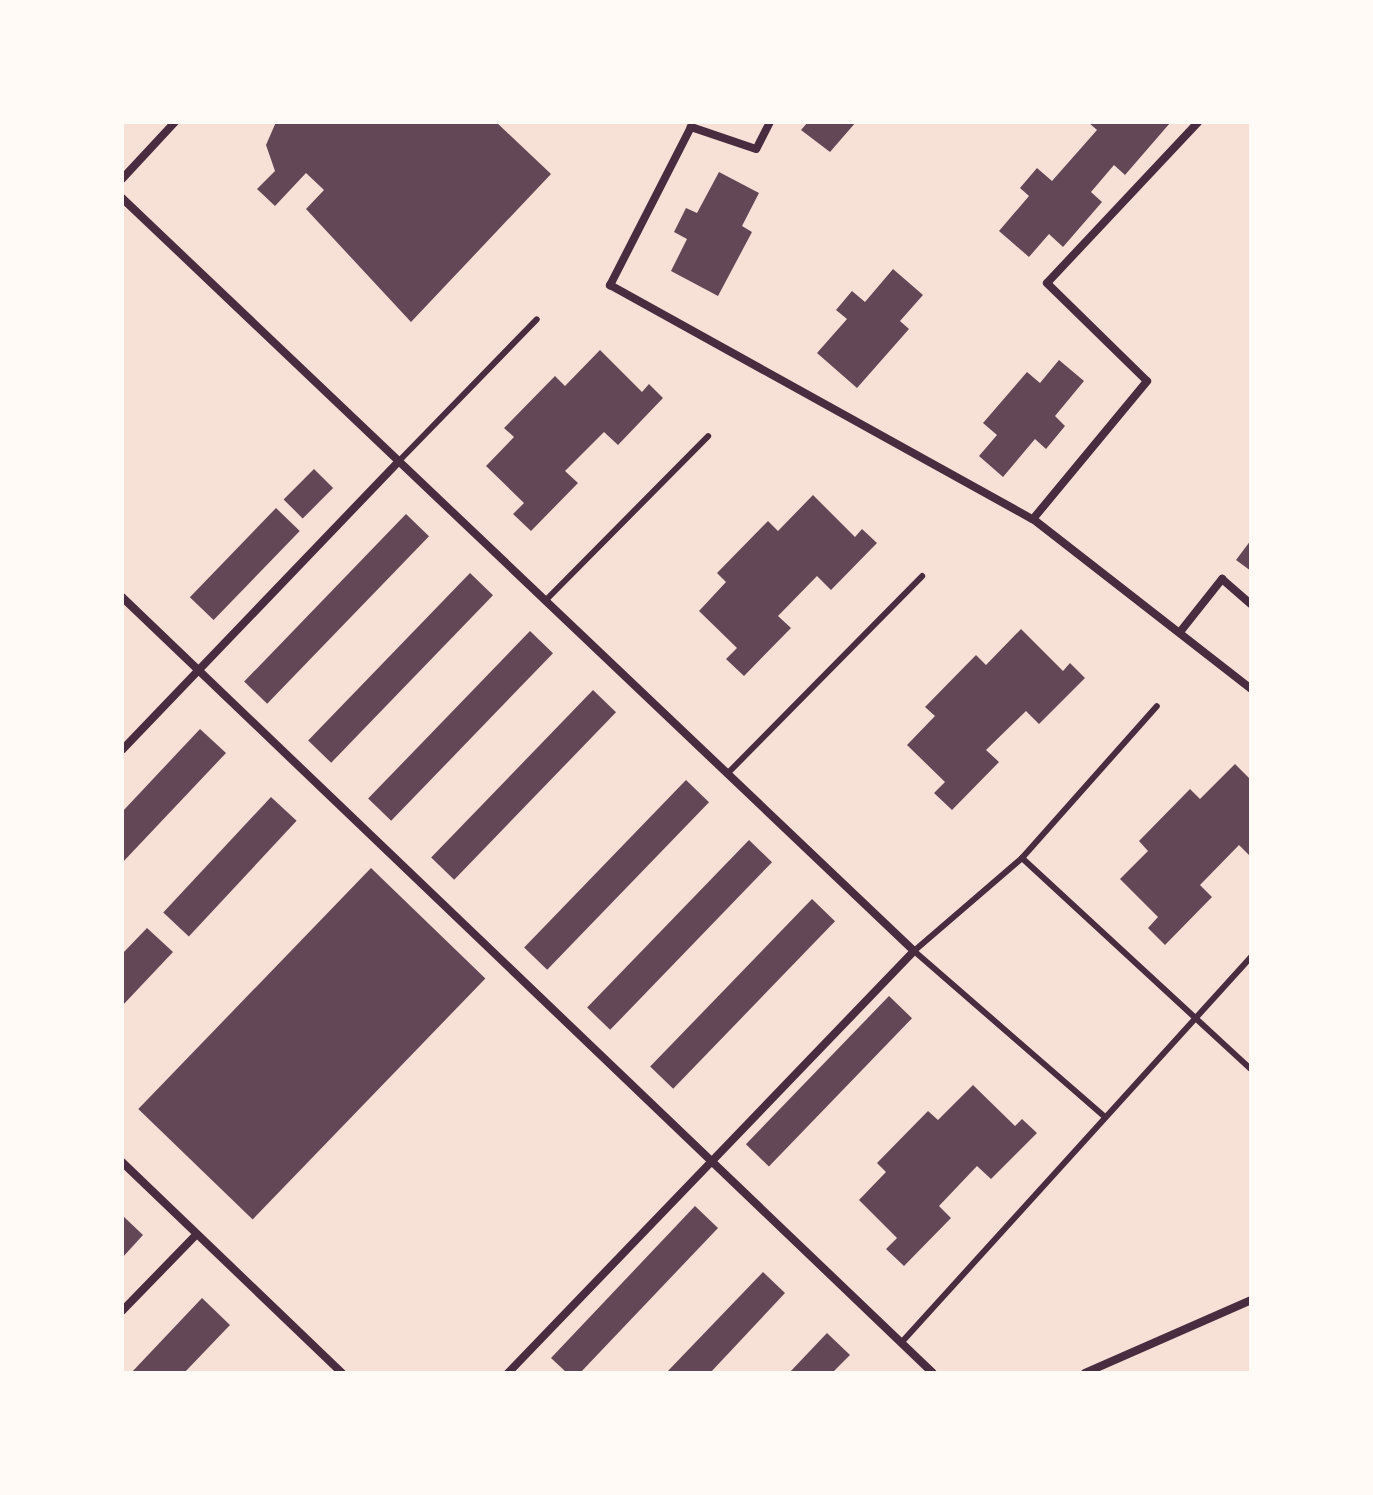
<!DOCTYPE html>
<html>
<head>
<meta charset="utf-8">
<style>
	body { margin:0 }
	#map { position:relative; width:1373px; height:1495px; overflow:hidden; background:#f7e1d7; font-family:Mulish,sans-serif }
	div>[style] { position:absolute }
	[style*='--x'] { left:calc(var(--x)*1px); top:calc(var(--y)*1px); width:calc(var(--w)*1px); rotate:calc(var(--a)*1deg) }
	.building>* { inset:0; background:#644757; transform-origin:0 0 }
	.service>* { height:6px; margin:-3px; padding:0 3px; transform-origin:3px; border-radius:3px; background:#4a2c40 }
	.minor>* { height:8px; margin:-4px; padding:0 4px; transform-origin:4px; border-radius:4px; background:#4a2c40 }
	span { translate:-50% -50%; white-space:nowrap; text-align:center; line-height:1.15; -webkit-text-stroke:8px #fffaf5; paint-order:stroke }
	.frame { position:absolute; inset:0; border:124px solid #fffaf5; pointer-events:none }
</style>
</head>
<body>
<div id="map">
	<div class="building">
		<div style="clip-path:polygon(276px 122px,496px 122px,551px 174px,411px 322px,306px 209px,324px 190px,306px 173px,275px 206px,257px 189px,275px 171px,266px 145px)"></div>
		<div style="clip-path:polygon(808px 122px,856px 122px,830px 152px,801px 130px)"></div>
		<div style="clip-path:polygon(1088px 122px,1170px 123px,1125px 175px,1114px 165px,1091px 192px,1102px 202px,1063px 247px,1049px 234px,1029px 257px,999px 231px,1029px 196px,1020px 188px,1037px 168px,1052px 181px,1097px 130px)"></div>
		<div style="clip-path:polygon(719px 172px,759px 193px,742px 226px,752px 232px,718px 296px,671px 271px,687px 239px,674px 232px,686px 208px,697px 213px)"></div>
		<div style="clip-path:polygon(893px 269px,923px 295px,900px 321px,909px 329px,857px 388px,817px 353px,847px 319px,836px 310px,852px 291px,865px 302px)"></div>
		<div style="clip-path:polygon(600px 350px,642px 392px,649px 384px,663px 398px,618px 445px,604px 432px,565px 471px,578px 483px,531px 531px,513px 514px,524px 503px,486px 466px,514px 437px,504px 428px,555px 376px,565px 386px)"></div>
		<div style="clip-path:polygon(1059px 360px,1084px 381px,1055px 416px,1065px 426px,1046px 449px,1035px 439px,1003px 477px,979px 456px,997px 435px,983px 423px,1027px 372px,1040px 383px)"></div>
		<div style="left:314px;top:469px;width:27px;height:43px;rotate:45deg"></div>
		<div style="clip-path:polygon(813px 495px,855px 537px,862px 529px,877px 543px,831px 590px,817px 576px,778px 616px,791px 628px,744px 676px,726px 659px,737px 648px,699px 611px,726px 582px,717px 573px,768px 521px,778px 531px)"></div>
		<div style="left:276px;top:508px;width:33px;height:124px;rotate:44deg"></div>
		<div style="left:406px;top:514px;width:32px;height:233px;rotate:44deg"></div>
		<div style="clip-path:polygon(1251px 540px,1251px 571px,1236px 560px)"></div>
		<div style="left:470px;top:573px;width:32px;height:233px;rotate:44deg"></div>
		<div style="clip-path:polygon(1021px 629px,1063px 671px,1070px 663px,1085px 678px,1039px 724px,1026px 711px,986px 750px,999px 762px,952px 810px,934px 793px,945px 782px,907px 745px,935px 716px,925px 707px,976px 655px,986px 665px)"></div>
		<div style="left:530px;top:631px;width:32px;height:233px;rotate:44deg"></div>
		<div style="left:593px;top:690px;width:32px;height:233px;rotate:44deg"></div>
		<div style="clip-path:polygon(200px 729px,226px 753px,122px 863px,122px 812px)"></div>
		<div style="clip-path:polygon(1235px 764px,1251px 780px,1251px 857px,1239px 845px,1200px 885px,1212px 897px,1165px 945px,1148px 928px,1158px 917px,1120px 879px,1148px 851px,1139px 841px,1190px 789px,1200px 799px)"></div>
		<div style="left:686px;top:780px;width:32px;height:233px;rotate:44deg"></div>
		<div style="left:271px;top:797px;width:35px;height:158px;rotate:43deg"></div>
		<div style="left:749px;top:840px;width:32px;height:233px;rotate:44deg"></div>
		<div style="left:371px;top:868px;width:159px;height:335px;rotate:44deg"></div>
		<div style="left:812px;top:899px;width:32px;height:233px;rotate:44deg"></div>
		<div style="clip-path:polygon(147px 928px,173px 952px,122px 1006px,122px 954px)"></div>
		<div style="left:889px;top:996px;width:32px;height:206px;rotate:44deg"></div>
		<div style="clip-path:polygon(973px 1085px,1015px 1126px,1022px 1119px,1037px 1133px,991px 1179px,977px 1166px,939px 1206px,951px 1218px,904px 1266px,886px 1249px,897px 1238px,859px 1200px,886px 1172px,877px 1163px,928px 1111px,938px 1120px)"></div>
		<div style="clip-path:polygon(695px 1206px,718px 1228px,580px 1373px,567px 1373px,551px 1358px)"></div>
		<div style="clip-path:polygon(122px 1215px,143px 1235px,122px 1258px)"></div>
		<div style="clip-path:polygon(763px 1272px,785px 1293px,710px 1373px,666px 1373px)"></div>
		<div style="clip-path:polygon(202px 1298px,230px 1325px,184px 1373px,131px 1373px)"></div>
		<div style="clip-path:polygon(827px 1333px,850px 1355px,832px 1373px,789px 1373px)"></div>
	</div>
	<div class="service">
		<div style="--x:398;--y:462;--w:199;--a:-45.8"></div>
		<div style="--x:545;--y:601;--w:232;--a:-45.3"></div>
		<div style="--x:727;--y:774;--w:278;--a:-45.4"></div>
		<div style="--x:1022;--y:858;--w:311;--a:42.7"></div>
		<div style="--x:1105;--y:1117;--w:253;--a:-139"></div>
		<div style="--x:914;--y:951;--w:143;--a:-40.7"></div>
		<div style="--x:1022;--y:858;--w:203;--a:-48.4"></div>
		<div style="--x:901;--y:1343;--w:521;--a:-47.8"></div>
	</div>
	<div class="minor">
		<div style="--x:770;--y:122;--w:30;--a:117"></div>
		<div style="--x:756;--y:149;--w:69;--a:-161.3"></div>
		<div style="--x:691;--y:127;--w:178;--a:117.1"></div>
		<div style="--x:610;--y:285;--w:483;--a:29"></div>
		<div style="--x:1033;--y:519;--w:276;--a:37.9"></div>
		<div style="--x:122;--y:179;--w:78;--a:-47.1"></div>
		<div style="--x:122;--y:198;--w:1093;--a:43.55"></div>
		<div style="--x:914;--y:951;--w:586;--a:133.89"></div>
		<div style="--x:1033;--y:519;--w:179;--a:-50.4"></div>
		<div style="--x:1147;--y:381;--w:140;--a:-135.6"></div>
		<div style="--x:1047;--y:283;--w:221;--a:-46.8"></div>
		<div style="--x:122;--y:597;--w:1122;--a:43.74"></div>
		<div style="--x:1180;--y:632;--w:68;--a:-51.6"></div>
		<div style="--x:1222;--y:579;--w:38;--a:41"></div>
		<div style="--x:122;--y:750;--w:399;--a:-46.2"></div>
		<div style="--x:122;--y:1162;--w:305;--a:43.8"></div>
		<div style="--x:122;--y:1311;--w:107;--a:-45.8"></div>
		<div style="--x:1085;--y:1373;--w:181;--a:-23.7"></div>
	</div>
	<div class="frame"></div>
</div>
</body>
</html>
